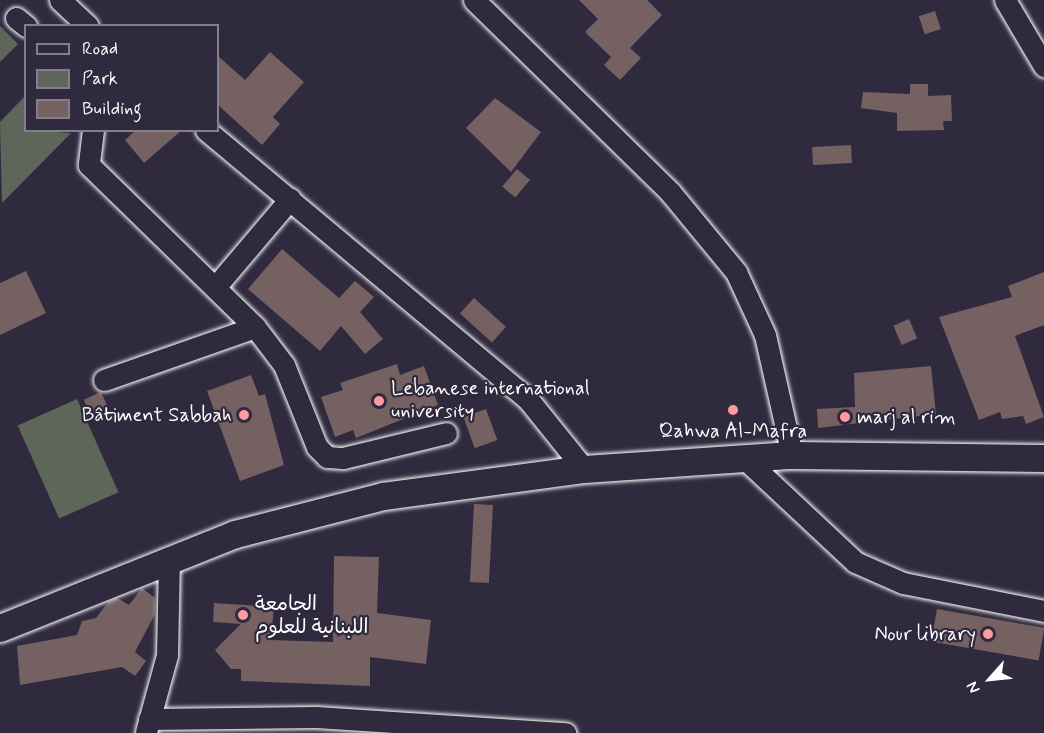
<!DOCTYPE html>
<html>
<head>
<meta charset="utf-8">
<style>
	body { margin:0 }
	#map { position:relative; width:1044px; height:733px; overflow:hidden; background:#2f2a3d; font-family:Mynerve,"Playpen Sans Arabic",sans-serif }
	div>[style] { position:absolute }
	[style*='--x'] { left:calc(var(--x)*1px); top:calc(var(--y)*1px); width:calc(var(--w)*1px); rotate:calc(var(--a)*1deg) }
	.green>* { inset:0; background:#5e665a; transform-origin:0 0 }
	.building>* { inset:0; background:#756062; transform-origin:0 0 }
	.roads { filter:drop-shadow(0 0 2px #fff) drop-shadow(0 0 2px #fff) }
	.minor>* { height:21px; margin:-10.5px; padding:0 10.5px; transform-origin:10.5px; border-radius:10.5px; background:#2f2a3d }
	.tertiary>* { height:27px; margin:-13.5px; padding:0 13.5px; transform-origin:13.5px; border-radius:13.5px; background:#2f2a3d }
	.dots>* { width:16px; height:16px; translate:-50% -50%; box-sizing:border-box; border:3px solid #2f2a3d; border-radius:50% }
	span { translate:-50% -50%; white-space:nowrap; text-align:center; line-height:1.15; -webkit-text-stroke:4.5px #2f2a3d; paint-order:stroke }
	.poi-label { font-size:20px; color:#fff }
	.left { translate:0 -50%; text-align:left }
	.right { translate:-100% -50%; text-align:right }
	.legend { position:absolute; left:24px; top:24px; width:195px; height:108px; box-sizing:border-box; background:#2f2a3d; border:2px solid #827f8b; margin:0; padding:8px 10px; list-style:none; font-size:18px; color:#fff }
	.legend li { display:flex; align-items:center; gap:12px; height:30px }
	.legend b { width:30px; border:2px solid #827f8b }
	.north { position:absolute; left:960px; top:649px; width:60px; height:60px; -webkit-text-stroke:4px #2f2a3d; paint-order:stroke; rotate:243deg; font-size:16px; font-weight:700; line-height:24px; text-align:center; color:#fff }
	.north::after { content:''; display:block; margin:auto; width:21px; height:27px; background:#fff; clip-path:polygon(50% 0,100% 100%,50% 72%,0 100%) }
</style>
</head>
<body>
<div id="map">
	<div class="green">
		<div style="clip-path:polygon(0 26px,18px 44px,0 62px)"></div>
		<div style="clip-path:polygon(25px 96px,26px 130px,71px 133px,2px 203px,0 122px)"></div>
		<div style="left:77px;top:399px;width:102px;height:65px;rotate:66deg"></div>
	</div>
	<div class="building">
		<div style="clip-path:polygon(579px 0,647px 0,662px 15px,630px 48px,641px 58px,620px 80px,604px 65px,611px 57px,585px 32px,598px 19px)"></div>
		<div style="left:935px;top:11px;width:19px;height:17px;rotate:72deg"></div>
		<div style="clip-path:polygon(270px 52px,304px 82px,273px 117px,280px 124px,262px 145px,218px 105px,218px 56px,245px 80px)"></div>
		<div style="clip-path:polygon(910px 84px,928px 84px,928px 96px,951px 95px,952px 121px,943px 121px,944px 130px,897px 131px,897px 113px,861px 108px,863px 92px,910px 94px)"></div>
		<div style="clip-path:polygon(495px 98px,541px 132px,511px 172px,466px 128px)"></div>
		<div style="clip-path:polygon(136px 130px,182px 130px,144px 163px,125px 140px)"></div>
		<div style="left:851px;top:145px;width:18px;height:39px;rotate:87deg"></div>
		<div style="left:517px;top:169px;width:17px;height:23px;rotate:40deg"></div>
		<div style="clip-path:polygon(282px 249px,339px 298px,355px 281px,374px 297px,360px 312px,383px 339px,365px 354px,341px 326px,320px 351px,248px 289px)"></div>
		<div style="clip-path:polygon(26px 271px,46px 313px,0 335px,0 283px)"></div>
		<div style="clip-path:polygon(1044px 272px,1044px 325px,1015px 336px,1044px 417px,1026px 424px,1023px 416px,1002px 419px,1000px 412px,979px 420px,939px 317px,1012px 297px,1008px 286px)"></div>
		<div style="left:474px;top:298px;width:43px;height:21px;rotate:42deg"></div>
		<div style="left:909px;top:319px;width:21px;height:17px;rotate:67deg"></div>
		<div style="clip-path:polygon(397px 364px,400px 375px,424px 366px,438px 405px,356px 438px,353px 430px,335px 437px,321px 397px,343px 390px,340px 383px)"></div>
		<div style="clip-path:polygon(931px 366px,936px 414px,818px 428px,817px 409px,855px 407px,854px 373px)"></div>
		<div style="clip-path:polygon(251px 375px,259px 396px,265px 394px,284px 465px,240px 481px,207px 391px)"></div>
		<div style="left:101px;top:392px;width:17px;height:19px;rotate:66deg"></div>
		<div style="left:486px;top:409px;width:33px;height:24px;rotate:70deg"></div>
		<div style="left:474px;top:504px;width:19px;height:78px;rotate:3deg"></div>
		<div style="clip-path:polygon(334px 556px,379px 557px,377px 613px,431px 620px,426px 664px,370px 657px,370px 686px,241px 681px,241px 669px,231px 669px,215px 650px,241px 624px,213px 622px,214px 603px,274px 607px,271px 640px,333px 642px)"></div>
		<div style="clip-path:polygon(142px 588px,155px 598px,155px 614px,135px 652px,146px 661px,135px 676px,122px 667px,20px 685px,17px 646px,77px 635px,82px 621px,96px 618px,109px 601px,117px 598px,129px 605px)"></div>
		<div style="left:937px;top:609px;width:109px;height:33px;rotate:10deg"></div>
	</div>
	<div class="roads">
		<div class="minor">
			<div style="--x:60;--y:0;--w:38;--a:43"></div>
			<div style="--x:474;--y:0;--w:274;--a:44.4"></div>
			<div style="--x:670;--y:192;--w:104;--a:50.5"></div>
			<div style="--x:736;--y:272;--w:69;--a:65.3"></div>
			<div style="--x:765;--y:335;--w:123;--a:77.3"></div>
			<div style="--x:1005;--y:0;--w:77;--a:59.4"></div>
			<div style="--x:16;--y:18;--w:13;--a:39"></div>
			<div style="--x:93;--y:130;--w:35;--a:97"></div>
			<div style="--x:89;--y:165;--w:232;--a:44.3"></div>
			<div style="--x:255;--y:327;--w:48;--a:52.7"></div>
			<div style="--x:284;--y:365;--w:88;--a:68.1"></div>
			<div style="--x:317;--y:447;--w:14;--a:45"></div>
			<div style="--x:327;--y:457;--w:16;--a:4"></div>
			<div style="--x:343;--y:458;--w:106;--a:-13.6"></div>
			<div style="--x:206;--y:130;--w:418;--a:39.9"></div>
			<div style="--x:527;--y:398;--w:91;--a:51.2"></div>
			<div style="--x:217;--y:285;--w:113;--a:-49.7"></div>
			<div style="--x:104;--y:380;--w:160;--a:-19.3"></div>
			<div style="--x:744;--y:458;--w:152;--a:43.1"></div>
			<div style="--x:855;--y:562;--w:52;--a:23.6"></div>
			<div style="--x:903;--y:583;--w:144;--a:11.2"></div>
			<div style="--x:149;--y:719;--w:167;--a:-0.7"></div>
			<div style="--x:316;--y:717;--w:250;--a:3.7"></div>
			<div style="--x:146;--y:732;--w:80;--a:-74.7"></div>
			<div style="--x:167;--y:655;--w:97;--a:-88.8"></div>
		</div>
		<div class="tertiary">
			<div style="--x:0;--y:628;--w:253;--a:-21.8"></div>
			<div style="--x:235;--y:534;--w:153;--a:-14.4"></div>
			<div style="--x:383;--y:496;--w:203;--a:-7.7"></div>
			<div style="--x:584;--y:469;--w:208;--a:-3.9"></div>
			<div style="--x:792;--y:455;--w:252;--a:0.7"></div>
		</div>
	</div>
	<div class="dots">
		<div style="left:379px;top:401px;background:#ff9aa2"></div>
		<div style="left:733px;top:410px;background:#ff9aa2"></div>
		<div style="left:244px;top:415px;background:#ff9aa2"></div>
		<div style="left:845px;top:417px;background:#ff9aa2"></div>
		<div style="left:243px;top:615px;background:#ff9aa2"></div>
		<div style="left:988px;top:634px;background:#ff9aa2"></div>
	</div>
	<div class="poi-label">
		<span class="left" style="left:391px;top:400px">Lebanese international<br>university</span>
		<span class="right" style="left:232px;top:415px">Bâtiment Sabbah</span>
		<span class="left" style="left:857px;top:417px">marj al rim</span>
		<span style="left:733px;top:431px">Qahwa Al-Mafra</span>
		<span class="left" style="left:255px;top:616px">الجامعة<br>اللبنانية للعلوم</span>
		<span class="right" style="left:976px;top:634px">Nour library</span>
	</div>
	<ul class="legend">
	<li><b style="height:8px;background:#2f2a3d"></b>Road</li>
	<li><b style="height:16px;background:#5e665a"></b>Park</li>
	<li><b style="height:16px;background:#756062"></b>Building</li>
	</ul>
	<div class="north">N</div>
</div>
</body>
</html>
